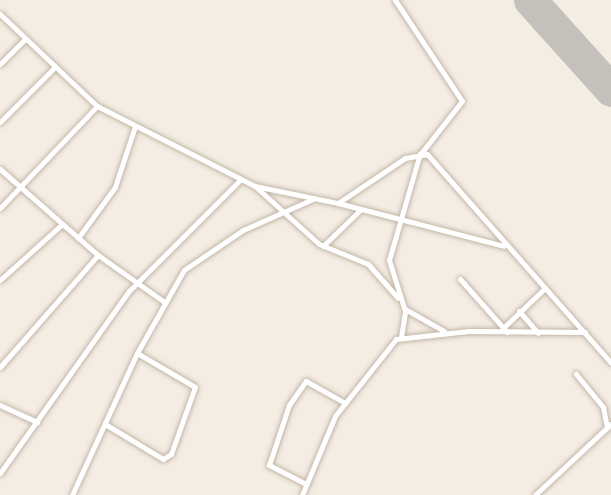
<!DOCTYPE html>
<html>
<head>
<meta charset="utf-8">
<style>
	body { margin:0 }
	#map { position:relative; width:611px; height:495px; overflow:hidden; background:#f4ede4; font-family:Helvetica,sans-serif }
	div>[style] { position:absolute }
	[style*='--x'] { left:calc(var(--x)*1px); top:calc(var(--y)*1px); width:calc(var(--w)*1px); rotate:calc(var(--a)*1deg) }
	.runway>* { height:33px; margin:-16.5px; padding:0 16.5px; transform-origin:16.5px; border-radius:16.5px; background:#c4c1bc }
	.roads { filter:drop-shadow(0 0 2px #c3b7a8) drop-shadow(0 0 2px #c3b7a8) }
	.minor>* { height:5px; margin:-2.5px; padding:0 2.5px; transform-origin:2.5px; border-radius:2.5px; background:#fff }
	span { translate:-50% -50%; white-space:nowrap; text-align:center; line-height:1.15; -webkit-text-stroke:5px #fff; paint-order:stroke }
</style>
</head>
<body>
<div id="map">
	<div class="runway">
		<div style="--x:530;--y:0;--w:121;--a:48"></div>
	</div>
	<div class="roads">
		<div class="minor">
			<div style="--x:395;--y:0;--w:121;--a:56.4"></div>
			<div style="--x:462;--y:101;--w:65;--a:128.1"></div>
			<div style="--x:0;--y:14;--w:134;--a:43.5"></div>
			<div style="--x:97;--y:106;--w:177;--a:26.9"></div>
			<div style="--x:255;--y:186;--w:85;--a:11.6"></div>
			<div style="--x:338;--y:203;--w:81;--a:-33.9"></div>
			<div style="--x:405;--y:158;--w:22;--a:-10"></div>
			<div style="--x:427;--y:154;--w:278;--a:48.6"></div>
			<div style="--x:0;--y:64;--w:35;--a:-45"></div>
			<div style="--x:0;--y:122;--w:78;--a:-45"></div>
			<div style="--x:0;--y:169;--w:130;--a:41.3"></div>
			<div style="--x:98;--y:255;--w:80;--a:35.3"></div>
			<div style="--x:256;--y:187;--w:85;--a:42.1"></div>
			<div style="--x:319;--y:244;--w:53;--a:22.2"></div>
			<div style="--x:368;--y:264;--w:45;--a:48.6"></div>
			<div style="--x:338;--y:203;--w:171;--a:14.5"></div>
			<div style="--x:0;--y:208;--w:141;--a:-46.4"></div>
			<div style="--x:78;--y:238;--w:63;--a:-54"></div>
			<div style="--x:115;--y:187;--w:64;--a:-71.8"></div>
			<div style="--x:323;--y:246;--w:52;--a:-44.2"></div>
			<div style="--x:460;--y:279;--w:71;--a:48.4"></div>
			<div style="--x:0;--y:280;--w:82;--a:-42"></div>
			<div style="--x:405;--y:309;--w:45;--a:29.4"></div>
			<div style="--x:519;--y:311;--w:29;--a:49"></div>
			<div style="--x:503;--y:328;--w:58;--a:-43.6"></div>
			<div style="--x:401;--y:337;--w:26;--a:-81"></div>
			<div style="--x:405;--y:311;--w:53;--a:-107.4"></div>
			<div style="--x:389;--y:260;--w:111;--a:-73.8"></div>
			<div style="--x:0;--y:367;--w:149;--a:-48.8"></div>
			<div style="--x:576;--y:374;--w:43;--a:50.7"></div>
			<div style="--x:603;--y:407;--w:20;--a:79"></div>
			<div style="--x:0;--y:405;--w:41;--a:24.7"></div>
			<div style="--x:105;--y:424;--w:68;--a:31.1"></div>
			<div style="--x:163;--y:459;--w:9;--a:-32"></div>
			<div style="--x:171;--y:454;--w:71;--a:-70.3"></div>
			<div style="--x:195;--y:387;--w:67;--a:-149.6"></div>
			<div style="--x:0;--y:473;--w:223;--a:-54.7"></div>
			<div style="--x:129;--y:291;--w:157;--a:-45"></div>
			<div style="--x:306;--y:484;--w:42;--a:-152.8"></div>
			<div style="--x:269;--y:465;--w:63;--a:-71.6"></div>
			<div style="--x:289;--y:405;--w:29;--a:-55"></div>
			<div style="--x:306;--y:381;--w:45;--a:29.4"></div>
			<div style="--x:72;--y:495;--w:156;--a:-65.4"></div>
			<div style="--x:137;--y:353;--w:95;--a:-60.5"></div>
			<div style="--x:184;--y:270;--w:71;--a:-34.1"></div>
			<div style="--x:243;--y:230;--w:77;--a:-23.9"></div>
			<div style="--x:302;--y:495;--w:86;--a:-67.3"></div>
			<div style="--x:335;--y:416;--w:98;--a:-51.6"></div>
			<div style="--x:396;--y:339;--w:73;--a:-6.3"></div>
			<div style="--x:469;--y:331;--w:116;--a:0.5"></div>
			<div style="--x:535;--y:495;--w:104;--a:-43.1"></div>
		</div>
	</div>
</div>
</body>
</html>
